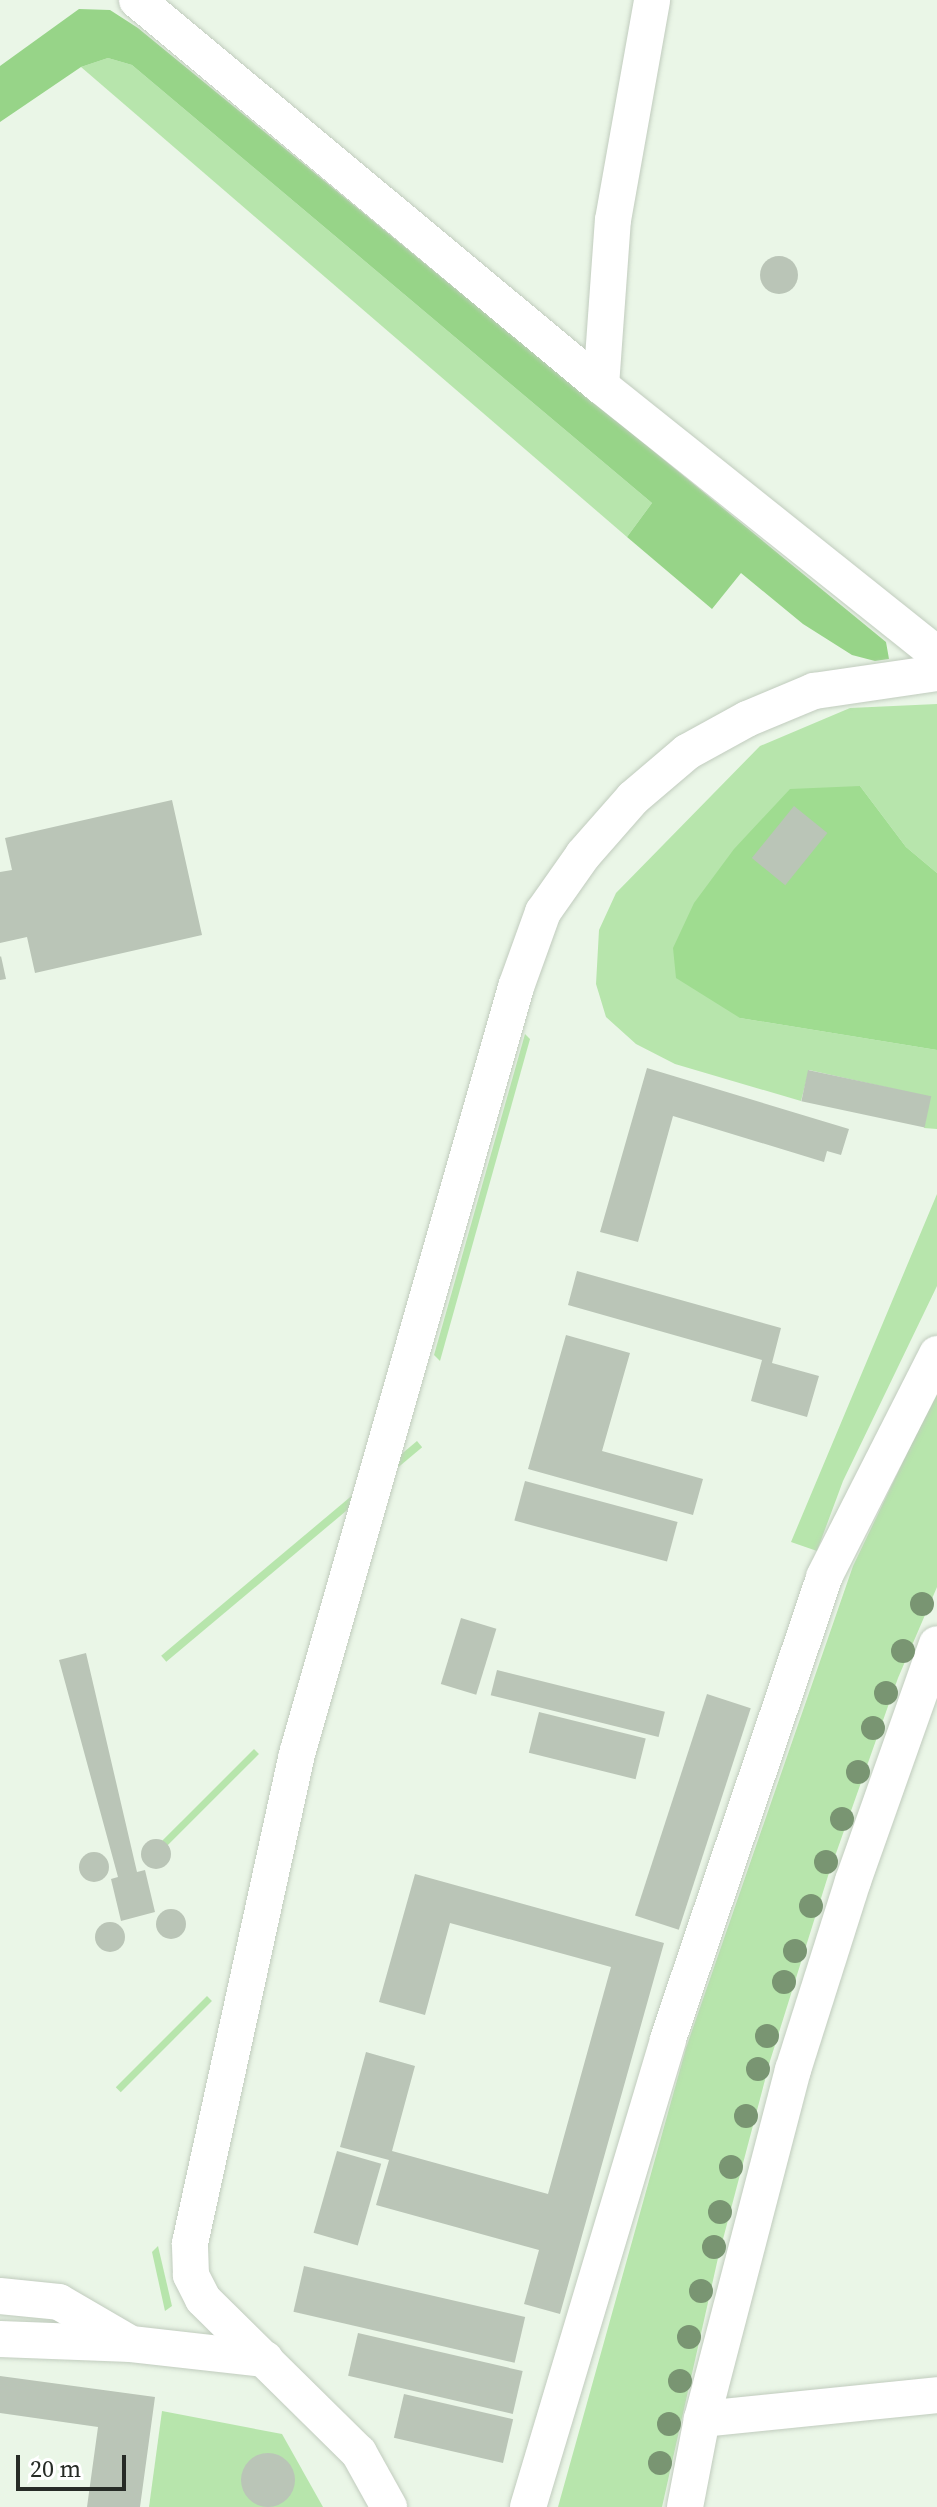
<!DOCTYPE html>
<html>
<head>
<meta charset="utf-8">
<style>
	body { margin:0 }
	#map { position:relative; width:937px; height:2507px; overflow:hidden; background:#eaf6e7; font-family:"Source Serif 4",serif }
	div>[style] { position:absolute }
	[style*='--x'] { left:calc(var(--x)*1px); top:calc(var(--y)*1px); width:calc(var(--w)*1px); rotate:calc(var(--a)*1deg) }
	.green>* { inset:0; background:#b7e5ac; transform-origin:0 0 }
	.forest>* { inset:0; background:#97d488 }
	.water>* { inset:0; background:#9fdc90 }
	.building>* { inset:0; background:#bac5b7; transform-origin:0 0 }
	.round { border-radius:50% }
	.roads { filter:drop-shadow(0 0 2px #c1ccbe) drop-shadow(0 0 2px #c1ccbe) }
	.minor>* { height:36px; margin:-18px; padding:0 18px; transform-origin:18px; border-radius:18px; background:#fff }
	.trees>* { width:24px; height:24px; margin:-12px; border-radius:50%; background:#799572 }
	span { translate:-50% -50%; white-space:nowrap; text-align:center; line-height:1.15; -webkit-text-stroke:6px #fff; paint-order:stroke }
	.scale { position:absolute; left:16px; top:2455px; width:110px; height:36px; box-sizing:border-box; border:4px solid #272b26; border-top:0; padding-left:10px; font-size:24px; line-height:28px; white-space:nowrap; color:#272b26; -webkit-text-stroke:6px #fff; paint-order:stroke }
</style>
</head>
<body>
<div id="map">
	<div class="green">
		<div style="clip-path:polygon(108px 58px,132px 65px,652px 503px,627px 537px,81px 67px)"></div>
		<div style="clip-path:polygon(937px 704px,937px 873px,906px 847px,860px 786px,740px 1018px,937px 1050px,937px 1129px,924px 1128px,930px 1097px,809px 1070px,801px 1101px,675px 1064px,636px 1044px,606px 1017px,596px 984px,599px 930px,616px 893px,760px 746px,850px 708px)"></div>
		<div style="clip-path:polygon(525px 1034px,530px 1039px,440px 1361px,434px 1355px)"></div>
		<div style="clip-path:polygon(937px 1194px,937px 1286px,843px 1481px,817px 1551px,791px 1542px)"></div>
		<div style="clip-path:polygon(937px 1391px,937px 1587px,898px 1678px,828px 1876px,770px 2061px,718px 2258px,662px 2507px,558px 2507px,686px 2048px,853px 1566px)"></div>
		<div style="left:417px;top:1441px;width:8px;height:334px;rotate:50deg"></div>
		<div style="left:254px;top:1749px;width:7px;height:133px;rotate:45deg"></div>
		<div style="left:207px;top:1996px;width:7px;height:129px;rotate:45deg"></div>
		<div style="clip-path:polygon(158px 2246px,172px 2306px,165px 2311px,152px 2252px)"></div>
		<div style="clip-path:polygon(162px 2411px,282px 2434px,323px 2507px,149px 2507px)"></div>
	</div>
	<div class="forest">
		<div style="clip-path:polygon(79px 9px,110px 10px,138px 28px,886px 642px,889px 659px,875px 661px,852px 655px,803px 624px,741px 573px,712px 609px,627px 537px,652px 503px,132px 65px,108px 58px,81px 67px,0 122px,0 66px)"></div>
	</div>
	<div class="water">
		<div style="clip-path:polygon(860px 786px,906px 847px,937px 873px,937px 1050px,740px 1018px,676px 978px,673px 948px,694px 903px,734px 849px,790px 789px)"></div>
	</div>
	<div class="building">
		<div class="round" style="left:760px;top:256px;width:38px;height:38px"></div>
		<div style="clip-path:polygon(172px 800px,202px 935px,35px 973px,27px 937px,0 943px,0 872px,12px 870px,5px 838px)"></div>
		<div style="left:794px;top:806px;width:43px;height:67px;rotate:39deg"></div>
		<div style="clip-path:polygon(1px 956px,6px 979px,0 980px,0 957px)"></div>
		<div style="clip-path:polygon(647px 1068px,849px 1129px,841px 1155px,827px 1151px,824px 1162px,673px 1116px,638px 1242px,600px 1232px)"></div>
		<div style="left:808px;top:1070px;width:126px;height:32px;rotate:12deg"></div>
		<div style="clip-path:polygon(577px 1271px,781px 1328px,772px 1363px,819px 1376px,807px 1417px,751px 1401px,762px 1360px,568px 1305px)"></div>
		<div style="clip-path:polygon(566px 1335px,630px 1353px,602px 1451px,703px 1479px,693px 1515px,528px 1469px)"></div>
		<div style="left:525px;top:1481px;width:158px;height:41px;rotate:15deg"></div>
		<div style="left:461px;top:1618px;width:37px;height:69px;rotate:17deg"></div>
		<div style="clip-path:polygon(86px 1653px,137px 1872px,145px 1870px,155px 1912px,121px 1921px,111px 1879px,118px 1877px,59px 1660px)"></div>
		<div style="left:497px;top:1670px;width:173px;height:26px;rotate:14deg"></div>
		<div style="left:707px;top:1694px;width:46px;height:233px;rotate:18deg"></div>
		<div style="left:539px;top:1712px;width:110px;height:42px;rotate:14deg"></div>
		<div class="round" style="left:141px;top:1839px;width:30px;height:30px"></div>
		<div class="round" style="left:79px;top:1852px;width:30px;height:30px"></div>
		<div style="clip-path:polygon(415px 1874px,664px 1943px,560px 2314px,524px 2304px,539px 2250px,376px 2205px,389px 2160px,340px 2147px,366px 2052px,415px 2066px,392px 2151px,548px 2194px,611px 1967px,450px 1923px,425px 2015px,379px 2002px)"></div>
		<div class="round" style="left:156px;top:1909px;width:30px;height:30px"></div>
		<div class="round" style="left:95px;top:1922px;width:30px;height:30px"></div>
		<div style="left:337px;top:2151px;width:46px;height:85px;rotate:16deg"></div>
		<div style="left:304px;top:2266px;width:227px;height:47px;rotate:13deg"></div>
		<div style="left:358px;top:2333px;width:169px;height:44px;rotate:13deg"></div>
		<div style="clip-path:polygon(0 2376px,155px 2397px,140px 2507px,87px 2507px,98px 2427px,0 2413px)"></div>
		<div style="left:404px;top:2394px;width:112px;height:45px;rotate:13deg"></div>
		<div class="round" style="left:241px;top:2453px;width:54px;height:54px"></div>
	</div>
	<div class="roads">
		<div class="minor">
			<div style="--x:137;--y:0;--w:604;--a:39.76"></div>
			<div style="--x:601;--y:386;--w:430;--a:38.6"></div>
			<div style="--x:601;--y:386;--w:166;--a:-85.9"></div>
			<div style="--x:613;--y:220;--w:223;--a:-79.9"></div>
			<div style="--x:0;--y:2296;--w:59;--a:5.8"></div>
			<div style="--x:59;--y:2302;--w:78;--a:30.2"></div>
			<div style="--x:0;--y:2339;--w:131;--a:2.2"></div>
			<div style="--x:131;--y:2344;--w:135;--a:6.4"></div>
			<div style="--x:702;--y:2419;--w:236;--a:-5.8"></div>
			<div style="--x:389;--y:2507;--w:62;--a:-119.1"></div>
			<div style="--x:359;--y:2453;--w:219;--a:-135.4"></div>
			<div style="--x:203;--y:2299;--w:27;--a:-117"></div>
			<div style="--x:191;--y:2275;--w:32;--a:-92"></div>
			<div style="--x:190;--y:2243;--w:501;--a:-77.66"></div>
			<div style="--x:297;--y:1754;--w:798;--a:-74.06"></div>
			<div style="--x:516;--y:987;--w:80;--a:-70.2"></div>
			<div style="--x:543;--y:912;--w:70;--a:-54.9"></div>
			<div style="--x:583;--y:855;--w:76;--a:-48.7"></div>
			<div style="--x:633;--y:798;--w:71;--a:-40.4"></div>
			<div style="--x:687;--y:752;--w:68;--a:-28.8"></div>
			<div style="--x:747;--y:719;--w:73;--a:-22.7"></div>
			<div style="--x:814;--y:691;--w:124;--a:-8.3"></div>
			<div style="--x:528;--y:2507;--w:488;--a:-73.3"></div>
			<div style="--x:668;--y:2039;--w:488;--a:-71.3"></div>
			<div style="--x:824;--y:1577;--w:250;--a:-63.1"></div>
			<div style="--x:685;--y:2507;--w:90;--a:-79.1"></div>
			<div style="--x:702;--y:2419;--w:361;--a:-75.4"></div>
			<div style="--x:793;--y:2070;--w:198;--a:-72.4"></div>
			<div style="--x:853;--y:1881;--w:251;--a:-70.5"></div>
		</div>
	</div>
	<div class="trees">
		<div style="left:922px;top:1604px"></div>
		<div style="left:903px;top:1651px"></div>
		<div style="left:886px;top:1693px"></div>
		<div style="left:873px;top:1728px"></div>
		<div style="left:858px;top:1772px"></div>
		<div style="left:842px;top:1819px"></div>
		<div style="left:826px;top:1862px"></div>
		<div style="left:811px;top:1906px"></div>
		<div style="left:795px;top:1951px"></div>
		<div style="left:784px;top:1982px"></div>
		<div style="left:767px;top:2036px"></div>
		<div style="left:758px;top:2069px"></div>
		<div style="left:746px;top:2116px"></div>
		<div style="left:731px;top:2167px"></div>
		<div style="left:720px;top:2212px"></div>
		<div style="left:714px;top:2247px"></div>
		<div style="left:701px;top:2291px"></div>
		<div style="left:689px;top:2337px"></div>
		<div style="left:680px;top:2381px"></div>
		<div style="left:669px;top:2424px"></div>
		<div style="left:660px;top:2463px"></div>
	</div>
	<div class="scale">20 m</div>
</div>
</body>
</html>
